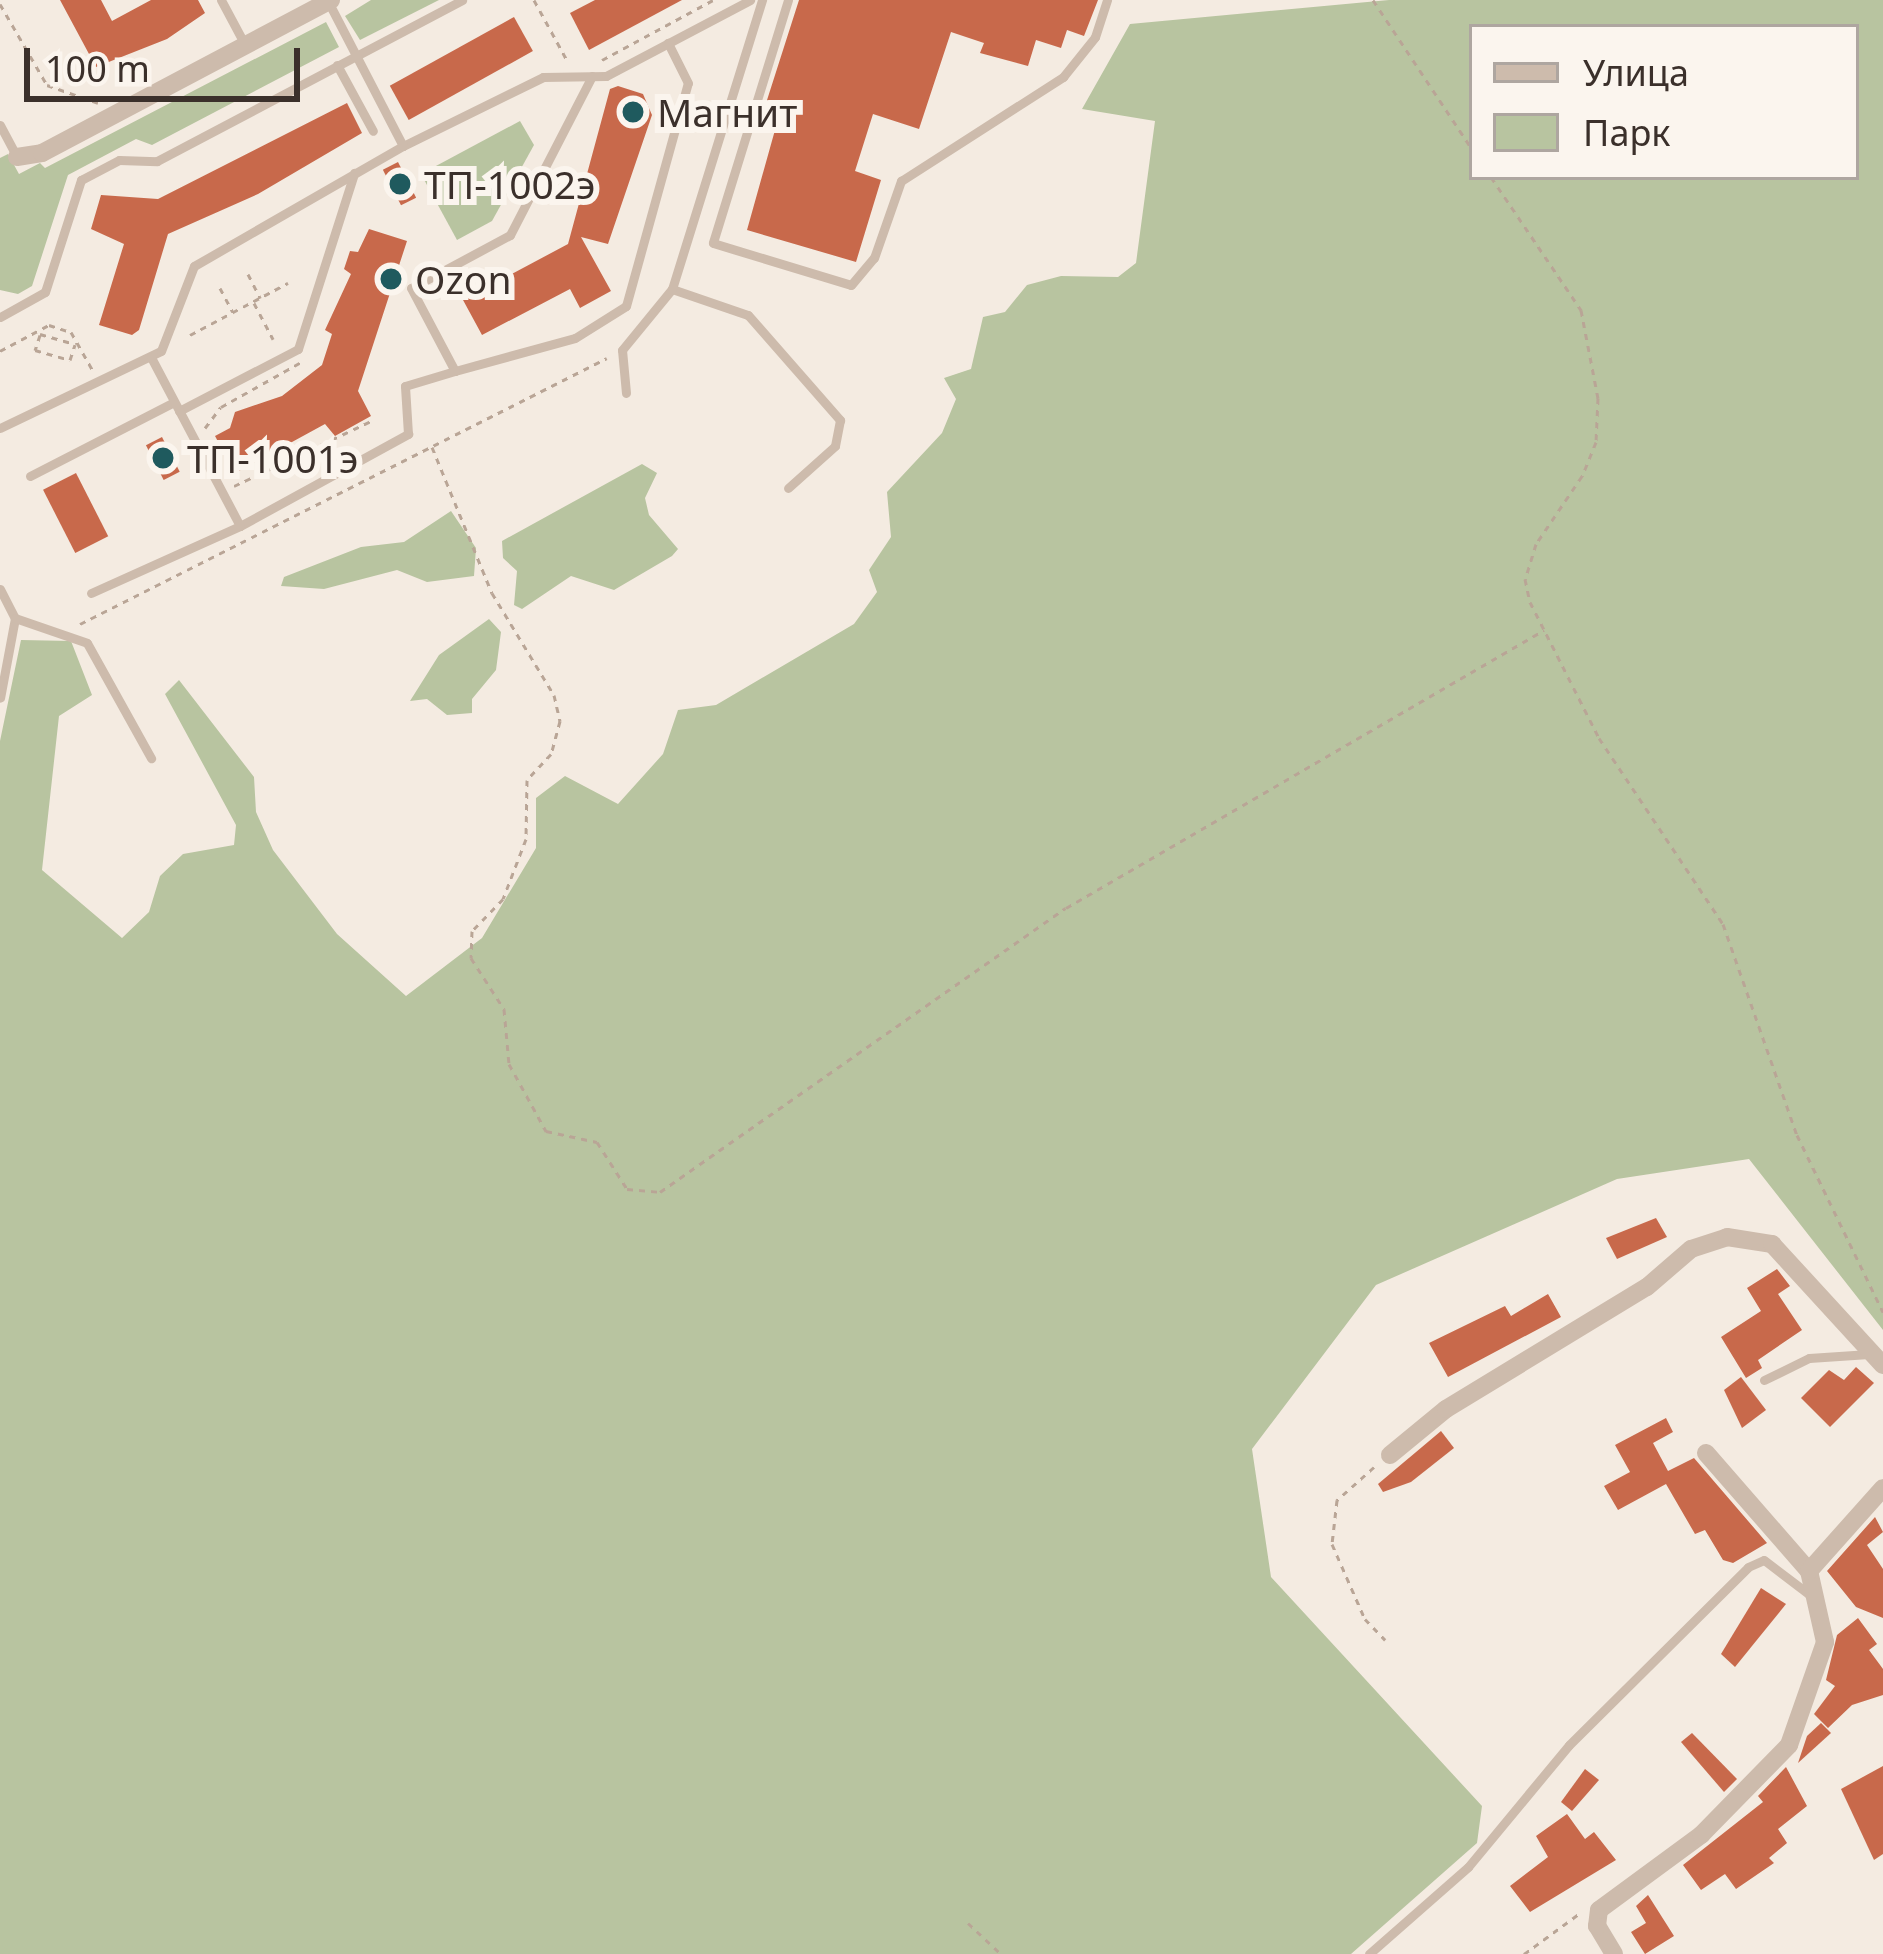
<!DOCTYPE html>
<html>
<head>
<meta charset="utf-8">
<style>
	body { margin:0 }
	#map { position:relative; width:1883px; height:1954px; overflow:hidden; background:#f4ebe1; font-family:"Noto Sans",sans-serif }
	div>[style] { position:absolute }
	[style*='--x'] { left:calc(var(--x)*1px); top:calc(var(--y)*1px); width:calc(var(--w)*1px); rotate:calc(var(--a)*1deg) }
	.green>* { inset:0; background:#b8c4a0 }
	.building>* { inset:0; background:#c8694b; transform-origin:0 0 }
	.path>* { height:3px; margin-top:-1.5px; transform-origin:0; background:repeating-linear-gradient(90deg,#b9a596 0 6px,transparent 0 12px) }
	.service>* { height:9px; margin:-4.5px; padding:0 4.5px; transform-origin:4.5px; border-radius:4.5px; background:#cdbbac }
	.minor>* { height:18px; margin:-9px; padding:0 9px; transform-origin:9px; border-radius:9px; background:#cdbbac }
	.dots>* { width:33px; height:33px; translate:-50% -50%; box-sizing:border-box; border:6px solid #fbf5ee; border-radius:50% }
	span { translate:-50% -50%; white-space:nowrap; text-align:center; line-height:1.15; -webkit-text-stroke:12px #fbf5ee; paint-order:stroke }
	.poi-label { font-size:39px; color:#3b302b }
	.left { translate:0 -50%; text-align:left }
	.legend { position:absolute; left:1469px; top:24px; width:390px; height:156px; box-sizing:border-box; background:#fbf5ee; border:3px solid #aea6a0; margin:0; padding:15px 21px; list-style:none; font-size:36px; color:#3b302b }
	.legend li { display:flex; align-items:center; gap:24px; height:60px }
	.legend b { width:60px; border:3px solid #aea6a0 }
	.scale { position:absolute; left:24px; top:48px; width:276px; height:54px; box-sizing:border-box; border:6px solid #3b302b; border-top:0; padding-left:15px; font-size:36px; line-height:42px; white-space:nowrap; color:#3b302b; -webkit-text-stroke:9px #fbf5ee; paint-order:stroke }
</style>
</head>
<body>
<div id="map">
	<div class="green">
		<div style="clip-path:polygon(371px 0,439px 0,360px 40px,345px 16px)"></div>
		<div style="clip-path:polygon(evenodd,1389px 0,1883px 0,1883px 1330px,1749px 1159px,1617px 1179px,1376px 1285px,1252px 1449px,1271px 1577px,1482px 1806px,1477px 1843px,1351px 1954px,0 1954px,0 741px,21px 640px,71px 641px,92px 695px,59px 716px,42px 870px,122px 938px,149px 912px,160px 876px,183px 854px,234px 845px,236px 825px,165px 694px,179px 680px,254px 777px,256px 812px,273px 850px,337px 934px,406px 996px,482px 938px,536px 848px,536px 798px,565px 776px,618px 804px,663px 754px,678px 710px,716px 705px,854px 624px,877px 592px,869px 570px,891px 537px,887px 492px,942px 433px,956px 399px,944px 378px,971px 369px,983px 317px,1005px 312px,1027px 285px,1061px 276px,1118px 277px,1136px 263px,1155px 121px,1082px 109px,1130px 24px,1389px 0,1472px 27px,1856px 27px,1856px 177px,1472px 177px,1472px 27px)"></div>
		<div style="clip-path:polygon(326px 22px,339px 47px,152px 145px,136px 139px,68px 175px,32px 286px,18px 294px,0 290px,0 158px,8px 154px,19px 174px,40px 163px,45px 168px)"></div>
		<div style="clip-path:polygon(520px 121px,534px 145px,492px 221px,457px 240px,421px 174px)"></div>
		<div style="clip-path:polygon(642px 464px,657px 473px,645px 498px,649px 515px,678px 549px,672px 556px,614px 590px,571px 576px,522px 609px,514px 605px,517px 571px,503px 558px,502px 541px)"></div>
		<div style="clip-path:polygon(451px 511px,476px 548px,474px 576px,427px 582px,397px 570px,324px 589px,281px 586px,284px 577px,361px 547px,404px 542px)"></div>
		<div style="clip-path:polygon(489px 619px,501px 632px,496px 670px,472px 699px,472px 713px,447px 715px,427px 699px,410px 701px,439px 655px)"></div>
	</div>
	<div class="building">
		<div style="clip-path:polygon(60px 0,101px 0,112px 21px,151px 0,198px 0,205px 13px,167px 39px,96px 67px)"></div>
		<div style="clip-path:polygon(595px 0,682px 0,589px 50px,570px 13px)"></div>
		<div style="clip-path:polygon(799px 0,1098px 0,1084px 36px,1067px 30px,1061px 48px,1036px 40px,1028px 66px,980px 53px,984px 43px,951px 32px,919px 129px,873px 114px,855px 171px,881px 180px,856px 262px,747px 230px,775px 130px,759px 125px)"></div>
		<div style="left:514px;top:17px;width:39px;height:142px;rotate:61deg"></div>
		<div style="clip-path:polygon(618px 86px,643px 94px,652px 115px,608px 244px,581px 237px,611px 291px,580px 308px,570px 289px,482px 335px,463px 300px,568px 244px,610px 89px)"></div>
		<div style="clip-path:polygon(347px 103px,362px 133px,258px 194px,168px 234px,139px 330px,132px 335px,99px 325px,124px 244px,91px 229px,101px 195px,158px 199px)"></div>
		<div style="left:398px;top:162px;width:40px;height:17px;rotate:63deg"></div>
		<div style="clip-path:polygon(369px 229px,407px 241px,358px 391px,371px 416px,335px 436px,325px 424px,235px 473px,215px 436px,230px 428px,235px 412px,282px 396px,322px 365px,332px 334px,325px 330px,351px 274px,344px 269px,350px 251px,358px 252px)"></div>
		<div style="left:162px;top:437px;width:39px;height:18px;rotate:63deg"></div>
		<div style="left:76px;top:473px;width:71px;height:37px;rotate:63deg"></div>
		<div style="clip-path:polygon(1656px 1218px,1667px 1237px,1617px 1259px,1606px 1238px)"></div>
		<div style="clip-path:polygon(1777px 1269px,1790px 1286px,1778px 1294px,1802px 1330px,1758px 1360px,1762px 1368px,1746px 1378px,1721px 1337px,1761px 1311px,1747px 1288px)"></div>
		<div style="clip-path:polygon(1548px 1294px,1561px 1317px,1448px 1377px,1429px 1343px,1505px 1306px,1511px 1316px)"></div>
		<div style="clip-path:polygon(1856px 1367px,1874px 1383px,1830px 1427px,1801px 1398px,1829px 1370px,1844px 1380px)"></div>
		<div style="clip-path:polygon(1741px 1377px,1766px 1410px,1742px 1428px,1724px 1390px)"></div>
		<div style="clip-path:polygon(1666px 1418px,1673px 1432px,1653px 1443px,1668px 1471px,1694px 1458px,1767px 1543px,1733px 1563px,1723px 1560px,1705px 1530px,1695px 1534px,1666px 1484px,1618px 1510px,1604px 1486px,1630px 1472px,1615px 1445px)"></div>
		<div style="clip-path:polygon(1441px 1431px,1454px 1448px,1411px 1482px,1383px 1492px,1378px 1484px)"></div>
		<div style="clip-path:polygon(1875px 1517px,1883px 1532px,1867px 1545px,1883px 1569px,1883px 1618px,1856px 1607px,1827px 1571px)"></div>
		<div style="clip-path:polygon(1761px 1588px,1786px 1604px,1735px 1667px,1721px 1654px)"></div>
		<div style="clip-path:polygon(1858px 1618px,1877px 1644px,1869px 1650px,1883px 1669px,1883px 1695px,1852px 1705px,1828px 1728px,1814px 1714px,1835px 1686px,1826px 1680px,1837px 1635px)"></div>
		<div style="clip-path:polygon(1821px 1723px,1831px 1733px,1798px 1763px,1807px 1736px)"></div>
		<div style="clip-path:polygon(1692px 1733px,1737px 1779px,1724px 1792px,1681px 1742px)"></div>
		<div style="clip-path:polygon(1883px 1766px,1883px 1854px,1874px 1860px,1841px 1789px)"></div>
		<div style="clip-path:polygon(1786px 1767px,1807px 1806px,1778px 1829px,1787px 1843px,1769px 1858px,1774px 1863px,1736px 1889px,1725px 1874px,1701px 1890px,1683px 1865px,1763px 1802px,1758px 1796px)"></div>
		<div style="clip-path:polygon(1585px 1769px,1599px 1780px,1572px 1811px,1561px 1802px)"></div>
		<div style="clip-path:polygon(1567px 1814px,1585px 1839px,1594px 1832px,1616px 1860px,1530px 1912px,1510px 1886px,1548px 1857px,1536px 1836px)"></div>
		<div style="clip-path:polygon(1648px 1895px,1674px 1936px,1645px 1954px,1631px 1932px,1646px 1923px,1636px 1906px)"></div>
	</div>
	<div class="path">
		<div style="--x:534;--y:0;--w:71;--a:61.3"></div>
		<div style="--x:1373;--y:0;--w:179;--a:56.4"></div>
		<div style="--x:0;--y:4;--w:94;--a:59.9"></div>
		<div style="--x:47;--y:85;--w:54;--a:19.4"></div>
		<div style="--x:602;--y:60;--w:126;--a:-28.4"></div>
		<div style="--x:1491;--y:177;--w:161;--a:55.9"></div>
		<div style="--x:1581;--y:310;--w:90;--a:79.1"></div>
		<div style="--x:1598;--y:398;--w:44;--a:92.6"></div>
		<div style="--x:1596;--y:442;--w:37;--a:112"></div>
		<div style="--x:1582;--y:476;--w:82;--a:124.1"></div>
		<div style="--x:1536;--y:544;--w:37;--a:107"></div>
		<div style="--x:1525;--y:579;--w:24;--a:78"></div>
		<div style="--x:1530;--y:602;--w:153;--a:63.1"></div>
		<div style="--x:1599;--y:738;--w:224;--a:56.3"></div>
		<div style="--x:1723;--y:924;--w:224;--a:70.7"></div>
		<div style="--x:1797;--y:1135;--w:197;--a:64.1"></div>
		<div style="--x:248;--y:274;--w:27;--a:63"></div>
		<div style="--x:220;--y:288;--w:27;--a:62"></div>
		<div style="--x:254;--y:303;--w:41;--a:62.2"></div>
		<div style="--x:40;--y:334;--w:37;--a:16"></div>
		<div style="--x:40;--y:335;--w:16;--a:108"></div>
		<div style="--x:35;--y:350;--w:36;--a:16"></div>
		<div style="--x:70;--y:360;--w:16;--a:-72"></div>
		<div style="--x:190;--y:335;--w:111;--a:-28"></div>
		<div style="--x:0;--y:351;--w:55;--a:-28"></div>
		<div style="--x:49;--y:325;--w:23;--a:18"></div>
		<div style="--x:71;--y:332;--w:43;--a:60.4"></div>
		<div style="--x:205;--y:428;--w:26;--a:-53"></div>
		<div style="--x:221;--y:407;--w:94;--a:-29.3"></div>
		<div style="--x:432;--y:447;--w:158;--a:67.7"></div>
		<div style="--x:492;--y:593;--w:119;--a:58.7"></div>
		<div style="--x:554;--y:695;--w:27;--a:77"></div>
		<div style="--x:560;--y:721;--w:34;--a:105"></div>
		<div style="--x:551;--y:754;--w:35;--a:133"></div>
		<div style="--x:527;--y:780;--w:59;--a:91"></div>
		<div style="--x:526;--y:839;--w:64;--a:111"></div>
		<div style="--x:503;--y:899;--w:45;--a:134.1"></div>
		<div style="--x:472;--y:931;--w:27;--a:92"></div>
		<div style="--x:471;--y:958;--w:61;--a:57.1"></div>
		<div style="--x:504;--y:1009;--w:55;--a:84.8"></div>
		<div style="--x:509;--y:1064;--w:77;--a:61.1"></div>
		<div style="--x:546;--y:1131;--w:52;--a:12.2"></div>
		<div style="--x:597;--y:1142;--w:56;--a:57.4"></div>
		<div style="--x:627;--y:1189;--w:33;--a:5"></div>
		<div style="--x:660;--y:1192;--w:495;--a:-35"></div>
		<div style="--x:1066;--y:908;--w:553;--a:-30.18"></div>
		<div style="--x:234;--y:486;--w:152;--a:-25.4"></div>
		<div style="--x:80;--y:624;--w:590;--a:-26.78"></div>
		<div style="--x:1374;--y:1467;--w:50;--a:138.3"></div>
		<div style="--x:1337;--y:1500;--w:44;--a:96.5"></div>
		<div style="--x:1332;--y:1544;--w:82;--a:66.3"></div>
		<div style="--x:1365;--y:1619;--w:29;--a:46"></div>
		<div style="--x:968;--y:1923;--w:45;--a:43.2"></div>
		<div style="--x:1524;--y:1954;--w:69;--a:-36.2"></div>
	</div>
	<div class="service">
		<div style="--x:221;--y:0;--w:51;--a:61.9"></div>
		<div style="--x:788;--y:0;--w:254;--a:107.2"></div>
		<div style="--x:713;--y:243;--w:144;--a:16.9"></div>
		<div style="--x:851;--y:285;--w:35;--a:-50"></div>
		<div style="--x:874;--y:258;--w:82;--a:-70.7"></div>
		<div style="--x:901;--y:181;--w:193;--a:-32.7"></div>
		<div style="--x:1063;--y:77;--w:51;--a:-51.3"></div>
		<div style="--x:1095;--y:37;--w:39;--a:-72"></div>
		<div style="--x:337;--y:65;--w:75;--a:61.4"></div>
		<div style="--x:592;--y:76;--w:179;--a:117.3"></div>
		<div style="--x:510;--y:235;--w:112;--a:151.8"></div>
		<div style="--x:411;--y:288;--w:94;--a:62.1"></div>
		<div style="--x:455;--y:371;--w:124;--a:-15.4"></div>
		<div style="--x:575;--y:338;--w:60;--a:-32.1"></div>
		<div style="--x:626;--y:306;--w:231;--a:-74.5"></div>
		<div style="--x:688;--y:83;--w:45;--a:-116.6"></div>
		<div style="--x:0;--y:125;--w:36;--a:62"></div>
		<div style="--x:403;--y:146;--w:156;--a:-26.2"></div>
		<div style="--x:543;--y:77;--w:63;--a:-0.9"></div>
		<div style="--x:606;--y:76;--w:163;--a:-27.8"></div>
		<div style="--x:672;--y:289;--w:80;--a:18.9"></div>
		<div style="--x:748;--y:315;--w:140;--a:48.8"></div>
		<div style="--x:840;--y:420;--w:26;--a:101"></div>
		<div style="--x:835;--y:446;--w:63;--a:138.2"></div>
		<div style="--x:0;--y:317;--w:51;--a:-29.1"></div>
		<div style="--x:45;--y:292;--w:118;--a:-72.2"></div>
		<div style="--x:81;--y:180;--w:43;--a:-27.8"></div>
		<div style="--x:119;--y:160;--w:38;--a:2"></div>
		<div style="--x:157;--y:161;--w:345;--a:-27.8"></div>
		<div style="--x:626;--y:393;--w:43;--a:-95.3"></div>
		<div style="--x:622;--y:350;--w:79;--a:-50.7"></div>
		<div style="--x:672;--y:289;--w:303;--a:-72.7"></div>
		<div style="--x:179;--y:411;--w:134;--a:-27.5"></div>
		<div style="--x:298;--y:349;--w:185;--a:-72.3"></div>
		<div style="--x:0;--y:428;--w:178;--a:-25.6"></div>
		<div style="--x:161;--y:351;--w:91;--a:-68.8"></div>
		<div style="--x:194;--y:266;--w:241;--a:-29.9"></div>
		<div style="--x:403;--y:146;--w:161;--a:-117.4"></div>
		<div style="--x:30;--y:476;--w:162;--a:-27.2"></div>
		<div style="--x:240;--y:526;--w:192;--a:-28.7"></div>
		<div style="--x:408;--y:434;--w:48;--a:-93.6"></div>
		<div style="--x:405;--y:386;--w:52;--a:-16.7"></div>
		<div style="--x:0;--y:589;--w:33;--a:63"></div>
		<div style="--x:15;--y:618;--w:81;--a:100.6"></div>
		<div style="--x:91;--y:593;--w:163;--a:-24.2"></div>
		<div style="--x:240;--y:526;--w:191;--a:-117.8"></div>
		<div style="--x:15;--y:618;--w:76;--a:19.1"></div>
		<div style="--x:87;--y:643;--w:132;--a:60.9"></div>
		<div style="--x:1764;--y:1380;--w:50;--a:-26.1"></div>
		<div style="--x:1809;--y:1358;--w:60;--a:-3.8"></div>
		<div style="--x:1369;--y:1954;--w:132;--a:-41.3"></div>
		<div style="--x:1468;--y:1867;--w:158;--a:-50.4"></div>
		<div style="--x:1569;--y:1745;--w:252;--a:-44.8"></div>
		<div style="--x:1748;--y:1567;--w:17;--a:-24"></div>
		<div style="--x:1764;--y:1560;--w:58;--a:37.3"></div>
	</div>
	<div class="minor">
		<div style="--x:17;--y:157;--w:25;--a:-9"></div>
		<div style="--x:42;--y:153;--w:327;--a:-27.9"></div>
		<div style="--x:1706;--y:1453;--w:157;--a:48.9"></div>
		<div style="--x:1390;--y:1455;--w:72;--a:-39.4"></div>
		<div style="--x:1446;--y:1409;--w:235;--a:-31.3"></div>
		<div style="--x:1647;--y:1287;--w:58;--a:-40.8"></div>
		<div style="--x:1691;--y:1249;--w:38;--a:-18"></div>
		<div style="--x:1727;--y:1237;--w:46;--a:8.8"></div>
		<div style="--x:1772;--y:1244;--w:164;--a:47.5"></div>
		<div style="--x:1614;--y:1954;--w:33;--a:-121"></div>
		<div style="--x:1597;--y:1926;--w:16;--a:-83"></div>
		<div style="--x:1599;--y:1910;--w:127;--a:-36.3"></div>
		<div style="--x:1701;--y:1835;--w:126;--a:-45.6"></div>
		<div style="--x:1789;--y:1745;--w:109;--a:-70.7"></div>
		<div style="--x:1825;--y:1642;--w:73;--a:-102.7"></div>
		<div style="--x:1809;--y:1571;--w:111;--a:-48.3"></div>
	</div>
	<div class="dots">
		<div style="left:633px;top:112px;background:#1f5a5e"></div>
		<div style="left:400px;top:184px;background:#1f5a5e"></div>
		<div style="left:391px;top:279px;background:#1f5a5e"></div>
		<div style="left:163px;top:458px;background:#1f5a5e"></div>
	</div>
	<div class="poi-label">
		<span class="left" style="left:657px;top:112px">Магнит</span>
		<span class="left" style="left:424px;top:184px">ТП-1002э</span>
		<span class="left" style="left:415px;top:279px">Ozon</span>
		<span class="left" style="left:187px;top:458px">ТП-1001э</span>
	</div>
	<ul class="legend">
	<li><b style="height:15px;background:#cdbbac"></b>Улица</li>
	<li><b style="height:33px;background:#b8c4a0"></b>Парк</li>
	</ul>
	<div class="scale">100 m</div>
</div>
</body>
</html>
